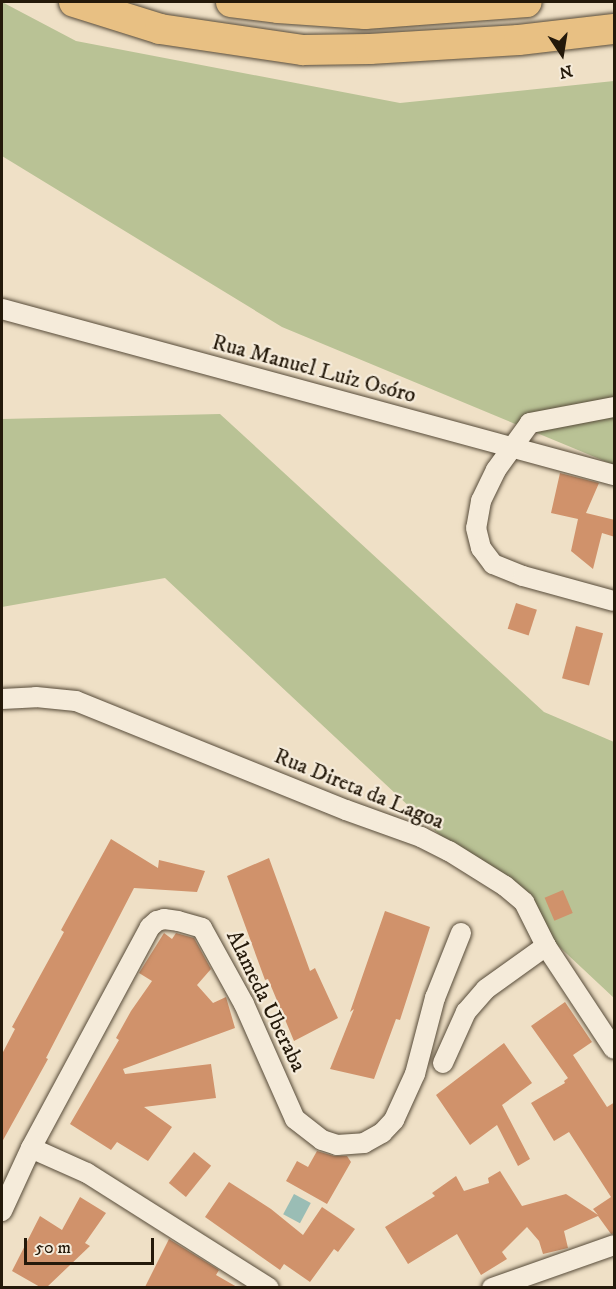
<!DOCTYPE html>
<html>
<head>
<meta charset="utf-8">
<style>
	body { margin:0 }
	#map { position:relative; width:616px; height:1289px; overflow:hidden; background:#efe0c6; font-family:"IM FELL DW Pica",serif }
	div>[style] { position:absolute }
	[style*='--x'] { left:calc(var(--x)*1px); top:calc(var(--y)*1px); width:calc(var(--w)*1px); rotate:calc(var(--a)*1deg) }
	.green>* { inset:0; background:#b9c295 }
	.water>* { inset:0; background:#9abdb5; transform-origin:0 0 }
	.building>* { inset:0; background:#d0926b; transform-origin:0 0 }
	.roads { filter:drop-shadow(0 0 2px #574b39) drop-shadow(0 0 2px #574b39) }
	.street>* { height:20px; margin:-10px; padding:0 10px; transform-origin:10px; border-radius:10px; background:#f5ebda }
	.primary>* { height:30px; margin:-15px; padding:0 15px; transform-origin:15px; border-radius:15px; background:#e8c083 }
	span { translate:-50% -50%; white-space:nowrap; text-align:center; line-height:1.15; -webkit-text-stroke:4.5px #f5ebda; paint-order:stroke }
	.street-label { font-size:22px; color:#24190a }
	.frame { position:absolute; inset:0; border:3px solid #24190a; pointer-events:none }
	.north { position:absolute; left:532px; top:24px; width:60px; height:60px; -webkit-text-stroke:4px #f5ebda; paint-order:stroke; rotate:168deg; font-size:16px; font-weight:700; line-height:24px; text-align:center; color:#24190a }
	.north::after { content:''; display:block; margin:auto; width:21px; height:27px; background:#24190a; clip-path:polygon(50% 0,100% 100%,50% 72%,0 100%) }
	.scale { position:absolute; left:24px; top:1238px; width:130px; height:27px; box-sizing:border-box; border:3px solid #24190a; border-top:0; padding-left:8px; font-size:18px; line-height:21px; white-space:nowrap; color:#24190a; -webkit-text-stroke:4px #f5ebda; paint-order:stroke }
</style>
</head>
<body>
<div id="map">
	<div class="green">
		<div style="clip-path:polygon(2px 2px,76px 41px,400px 103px,614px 81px,614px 465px,282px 327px,2px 156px)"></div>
		<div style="clip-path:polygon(220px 414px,544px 712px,614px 742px,614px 998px,165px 578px,2px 607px,2px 419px)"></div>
	</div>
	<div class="water">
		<div style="left:294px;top:1194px;width:19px;height:23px;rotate:28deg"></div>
	</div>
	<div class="building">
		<div style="clip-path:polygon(560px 473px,599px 483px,586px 513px,615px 520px,615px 537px,602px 533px,593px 569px,571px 551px,578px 519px,551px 513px)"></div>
		<div style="left:516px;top:603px;width:22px;height:27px;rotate:18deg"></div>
		<div style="left:576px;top:626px;width:28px;height:54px;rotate:15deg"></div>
		<div style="clip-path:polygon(111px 839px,158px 868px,159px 860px,205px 871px,197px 892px,134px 888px,46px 1058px,48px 1059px,2px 1142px,2px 1054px,15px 1029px,12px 1027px,64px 932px,61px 930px)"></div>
		<div style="clip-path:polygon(269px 858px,310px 971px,315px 968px,338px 1018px,294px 1041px,268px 979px,265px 980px,227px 876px)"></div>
		<div style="left:563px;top:890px;width:25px;height:20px;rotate:67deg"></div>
		<div style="clip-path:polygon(385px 911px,430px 927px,400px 1020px,396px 1019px,374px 1079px,330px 1069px,354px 1009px,350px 1012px)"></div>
		<div style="clip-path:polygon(164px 933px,172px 939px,176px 933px,194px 938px,211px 969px,197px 985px,213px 1003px,226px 997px,235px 1028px,123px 1069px,125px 1074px,211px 1064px,216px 1098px,144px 1107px,172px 1127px,148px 1161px,117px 1142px,111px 1150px,70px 1124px,119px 1040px,116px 1038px,131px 1011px,152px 981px,139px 973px)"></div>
		<div style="clip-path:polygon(565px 1002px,592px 1042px,573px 1055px,607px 1107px,615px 1102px,615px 1233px,611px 1234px,598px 1216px,564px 1231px,568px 1248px,543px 1254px,539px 1241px,527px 1227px,502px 1252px,507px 1259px,481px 1275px,457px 1234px,408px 1264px,385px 1227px,435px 1196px,432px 1193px,456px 1176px,464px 1191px,489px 1183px,488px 1178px,500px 1171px,522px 1206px,566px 1194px,598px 1215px,593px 1209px,611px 1197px,569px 1132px,554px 1141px,531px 1103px,565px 1083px,564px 1081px,568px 1078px,531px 1026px)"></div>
		<div style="clip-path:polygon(504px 1043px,532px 1083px,502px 1105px,530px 1159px,518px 1166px,497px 1125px,470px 1145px,436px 1095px)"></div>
		<div style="clip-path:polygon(317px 1151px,334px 1156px,347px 1156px,351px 1162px,327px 1204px,286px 1181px,297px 1161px,308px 1167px)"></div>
		<div style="left:194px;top:1152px;width:22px;height:40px;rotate:39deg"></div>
		<div style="clip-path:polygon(229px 1182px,271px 1209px,303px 1235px,322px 1207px,355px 1229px,338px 1252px,334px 1249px,310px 1282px,284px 1264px,280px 1270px,205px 1217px)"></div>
		<div style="clip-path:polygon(80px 1197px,106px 1213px,85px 1243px,90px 1246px,47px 1287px,40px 1287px,12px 1271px,40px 1216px,62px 1230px)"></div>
		<div style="clip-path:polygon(169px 1239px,219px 1270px,216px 1275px,237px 1287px,145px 1287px)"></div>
	</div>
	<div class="roads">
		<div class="street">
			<div style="--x:2;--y:309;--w:634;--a:15.18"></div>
			<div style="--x:614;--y:407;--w:86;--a:169.2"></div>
			<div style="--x:530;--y:423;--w:58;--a:125.9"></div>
			<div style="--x:496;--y:470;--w:34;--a:116"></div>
			<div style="--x:481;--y:501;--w:27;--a:100"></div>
			<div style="--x:476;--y:528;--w:21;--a:76"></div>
			<div style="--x:481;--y:548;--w:20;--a:53"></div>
			<div style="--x:493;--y:564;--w:32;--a:22"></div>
			<div style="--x:523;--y:576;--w:94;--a:15.4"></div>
			<div style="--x:2;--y:699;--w:34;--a:-3"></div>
			<div style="--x:36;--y:697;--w:40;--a:5.7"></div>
			<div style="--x:76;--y:701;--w:291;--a:22"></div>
			<div style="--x:346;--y:810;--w:80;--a:19.8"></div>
			<div style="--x:421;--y:837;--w:31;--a:27"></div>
			<div style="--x:449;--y:851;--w:66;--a:32"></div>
			<div style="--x:505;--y:886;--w:25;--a:40"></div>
			<div style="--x:524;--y:902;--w:49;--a:63.4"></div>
			<div style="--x:546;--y:946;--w:123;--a:56.6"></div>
			<div style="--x:443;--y:1063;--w:56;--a:-65.7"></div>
			<div style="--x:466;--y:1012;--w:30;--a:-49"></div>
			<div style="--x:486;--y:989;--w:74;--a:-35.6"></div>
			<div style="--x:31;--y:1148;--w:61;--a:24.1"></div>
			<div style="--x:87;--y:1173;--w:215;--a:32.3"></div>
			<div style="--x:2;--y:1211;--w:69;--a:-65.3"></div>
			<div style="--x:31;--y:1148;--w:251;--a:-61.7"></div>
			<div style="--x:150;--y:927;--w:9;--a:-41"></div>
			<div style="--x:157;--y:921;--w:7;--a:-16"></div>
			<div style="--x:164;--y:919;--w:14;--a:8"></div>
			<div style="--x:178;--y:921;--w:25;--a:16"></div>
			<div style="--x:202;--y:928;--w:87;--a:61.1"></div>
			<div style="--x:244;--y:1004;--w:126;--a:66.1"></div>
			<div style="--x:295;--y:1119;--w:34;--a:38"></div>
			<div style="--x:322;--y:1140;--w:16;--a:18"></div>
			<div style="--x:337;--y:1145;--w:27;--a:-4"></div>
			<div style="--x:364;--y:1143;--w:21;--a:-29"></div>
			<div style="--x:382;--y:1133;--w:18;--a:-47"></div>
			<div style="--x:394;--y:1120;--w:51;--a:-65.5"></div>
			<div style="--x:415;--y:1074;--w:79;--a:-75.3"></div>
			<div style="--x:435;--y:998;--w:70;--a:-68.2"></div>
			<div style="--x:492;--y:1288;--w:129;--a:-19.4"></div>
		</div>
		<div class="primary">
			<div style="--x:74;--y:2;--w:90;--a:17.4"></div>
			<div style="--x:160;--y:29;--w:145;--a:8.4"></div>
			<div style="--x:303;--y:50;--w:67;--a:-0.9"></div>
			<div style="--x:370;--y:49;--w:149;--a:-3.5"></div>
			<div style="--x:519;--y:40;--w:96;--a:-6.6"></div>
			<div style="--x:231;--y:2;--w:47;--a:7.3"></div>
			<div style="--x:278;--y:8;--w:87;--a:3.9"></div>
			<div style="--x:365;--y:14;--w:162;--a:-4.2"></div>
		</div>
	</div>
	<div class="street-label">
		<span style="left:314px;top:369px;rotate:15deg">Rua Manuel Luiz Osóro</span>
		<span style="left:359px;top:789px;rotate:22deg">Rua Direta da Lagoa</span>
		<span style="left:266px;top:1001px;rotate:64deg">Alameda Uberaba</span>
	</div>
	<div class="frame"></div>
	<div class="north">N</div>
	<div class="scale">50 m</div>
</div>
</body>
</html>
